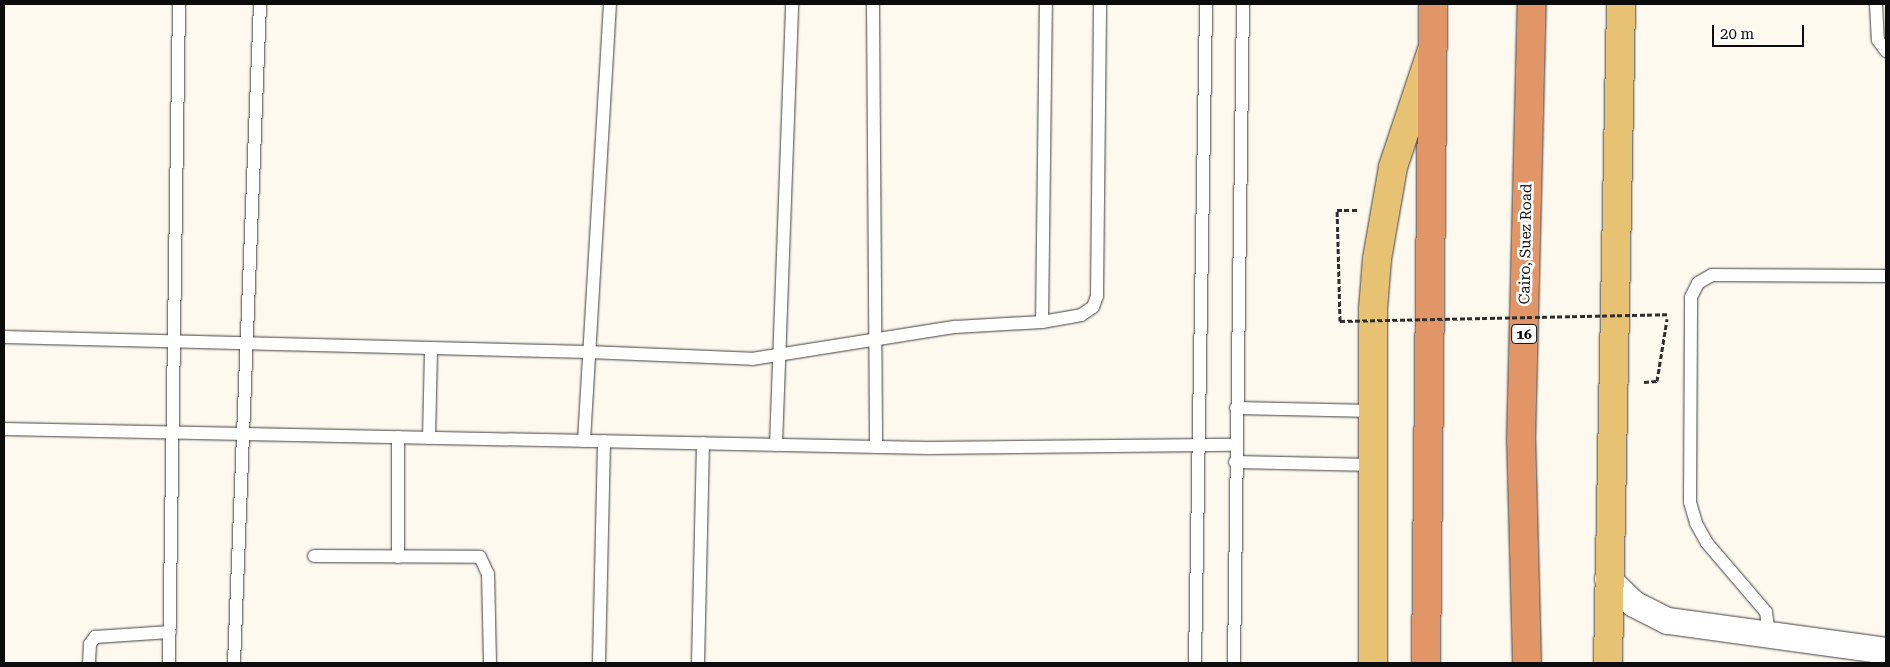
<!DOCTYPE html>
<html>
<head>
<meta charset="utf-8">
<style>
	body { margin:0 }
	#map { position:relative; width:1890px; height:667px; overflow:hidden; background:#fdf9ee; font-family:"Roboto Serif",serif }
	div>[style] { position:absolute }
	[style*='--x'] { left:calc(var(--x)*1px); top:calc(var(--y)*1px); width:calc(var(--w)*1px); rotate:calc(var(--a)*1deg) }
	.path>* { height:3px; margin-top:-1.5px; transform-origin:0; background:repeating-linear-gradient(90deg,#2e2e2e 0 5px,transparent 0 7.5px) }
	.roads { filter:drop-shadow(0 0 1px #3f3f3f) drop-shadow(0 0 1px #3f3f3f) }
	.lane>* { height:12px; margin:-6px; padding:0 6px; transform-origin:6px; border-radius:6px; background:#fff }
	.street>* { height:26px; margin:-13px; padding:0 13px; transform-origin:13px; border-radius:13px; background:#fff }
	.primary>* { height:28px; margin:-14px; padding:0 14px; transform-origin:14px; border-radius:14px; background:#e7c273 }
	.highway>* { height:28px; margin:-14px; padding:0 14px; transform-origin:14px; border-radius:14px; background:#e29566 }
	.path-bridge>* { height:3px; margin-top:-1.5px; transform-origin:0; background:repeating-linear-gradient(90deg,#2e2e2e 0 5px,transparent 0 7.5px) }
	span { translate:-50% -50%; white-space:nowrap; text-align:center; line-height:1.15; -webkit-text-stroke:5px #fff; paint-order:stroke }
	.shield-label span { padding:1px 4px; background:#fff; border:1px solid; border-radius:4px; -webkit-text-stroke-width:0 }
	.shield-label { font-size:14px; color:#0c0c0c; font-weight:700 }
	.street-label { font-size:15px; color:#0c0c0c }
	.frame { position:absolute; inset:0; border:5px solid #0c0c0c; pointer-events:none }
	.scale { position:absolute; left:1712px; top:25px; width:92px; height:22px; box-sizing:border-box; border:2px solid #0c0c0c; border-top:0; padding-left:6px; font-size:15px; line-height:18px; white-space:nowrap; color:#0c0c0c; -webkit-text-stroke:4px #fff; paint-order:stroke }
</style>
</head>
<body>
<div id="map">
	<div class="path">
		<div style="--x:1340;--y:321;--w:111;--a:-91.5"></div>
		<div style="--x:1337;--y:210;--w:20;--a:0"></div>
		<div style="--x:1644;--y:382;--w:13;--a:-4"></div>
		<div style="--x:1657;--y:381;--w:63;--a:-80.8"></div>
	</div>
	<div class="roads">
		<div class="lane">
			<div style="--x:873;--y:4;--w:443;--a:89.6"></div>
			<div style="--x:1876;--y:4;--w:36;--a:87"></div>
			<div style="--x:1878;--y:40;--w:14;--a:54"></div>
			<div style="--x:1042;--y:322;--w:318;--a:-89.3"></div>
			<div style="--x:4;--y:337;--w:584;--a:1.47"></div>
			<div style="--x:588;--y:352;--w:164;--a:2.4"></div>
			<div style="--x:752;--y:359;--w:206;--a:-9"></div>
			<div style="--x:955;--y:327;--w:87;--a:-3.3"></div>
			<div style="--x:1042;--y:322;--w:40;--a:-10"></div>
			<div style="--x:1081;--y:315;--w:14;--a:-34"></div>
			<div style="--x:1093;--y:307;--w:12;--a:-70"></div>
			<div style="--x:1097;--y:296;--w:292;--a:-89.4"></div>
			<div style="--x:1236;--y:408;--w:137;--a:1.3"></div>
			<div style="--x:4;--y:429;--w:924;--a:1.18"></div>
			<div style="--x:928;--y:448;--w:307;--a:-0.6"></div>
			<div style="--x:398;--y:437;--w:120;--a:90"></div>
			<div style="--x:429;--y:438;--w:90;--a:-88.7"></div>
			<div style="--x:584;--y:441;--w:438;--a:-86.6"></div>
			<div style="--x:776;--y:445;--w:441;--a:-87.9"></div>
			<div style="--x:1235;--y:462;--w:139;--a:1.2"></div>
			<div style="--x:314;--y:556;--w:166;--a:0.3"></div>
			<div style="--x:480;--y:557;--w:19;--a:65"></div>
			<div style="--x:488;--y:574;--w:89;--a:88.7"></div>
			<div style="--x:1769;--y:636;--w:24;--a:-97"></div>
			<div style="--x:1766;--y:612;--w:91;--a:-130.5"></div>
			<div style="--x:1707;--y:543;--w:23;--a:-119"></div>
			<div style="--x:1696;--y:523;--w:22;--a:-106"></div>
			<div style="--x:1690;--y:502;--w:205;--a:-89.7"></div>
			<div style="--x:1691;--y:297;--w:16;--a:-63"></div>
			<div style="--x:1698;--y:283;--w:16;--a:-30"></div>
			<div style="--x:1712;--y:275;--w:174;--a:0.3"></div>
			<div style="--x:89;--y:663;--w:19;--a:-87"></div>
			<div style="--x:90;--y:644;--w:9;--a:-54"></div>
			<div style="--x:95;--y:637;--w:75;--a:-3.8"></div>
			<div style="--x:169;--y:663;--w:659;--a:-89.13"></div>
			<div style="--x:234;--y:663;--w:660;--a:-87.74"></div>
			<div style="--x:599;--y:663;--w:222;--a:-88.7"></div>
			<div style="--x:698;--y:663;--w:220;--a:-88.7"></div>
			<div style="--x:1195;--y:663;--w:659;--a:-89.04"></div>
			<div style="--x:1234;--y:663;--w:659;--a:-89.22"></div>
		</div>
		<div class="street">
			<div style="--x:1608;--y:579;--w:36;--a:44"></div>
			<div style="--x:1634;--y:604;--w:38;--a:27"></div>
			<div style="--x:1668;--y:621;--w:220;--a:7.8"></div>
		</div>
		<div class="primary">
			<div style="--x:1373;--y:663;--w:354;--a:-90"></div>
			<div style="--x:1373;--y:309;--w:50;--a:-85.4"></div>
			<div style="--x:1377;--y:259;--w:93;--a:-80.1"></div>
			<div style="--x:1393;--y:167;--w:123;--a:-71.6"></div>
			<div style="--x:1608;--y:663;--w:659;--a:-88.87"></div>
		</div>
		<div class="highway">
			<div style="--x:1426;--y:663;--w:659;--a:-89.39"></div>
			<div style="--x:1527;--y:663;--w:222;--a:-91.5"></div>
			<div style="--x:1521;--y:441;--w:437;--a:-88.6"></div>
		</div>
	</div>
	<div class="path-bridge">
		<div style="--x:1340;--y:321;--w:328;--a:-1.2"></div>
	</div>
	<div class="shield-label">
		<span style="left:1524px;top:334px">16</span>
	</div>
	<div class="street-label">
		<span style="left:1526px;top:244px;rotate:-89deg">Cairo, Suez Road</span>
	</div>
	<div class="frame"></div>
	<div class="scale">20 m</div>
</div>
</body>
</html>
